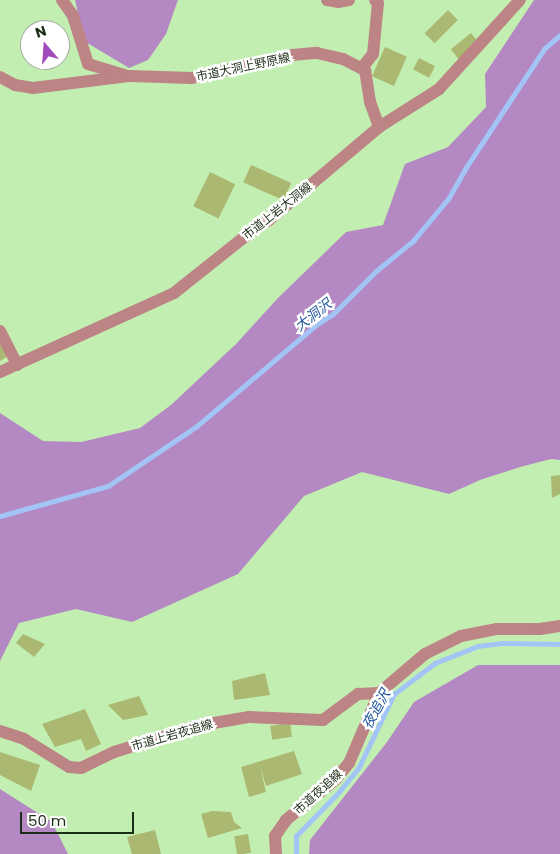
<!DOCTYPE html>
<html>
<head>
<meta charset="utf-8">
<style>
	body { margin:0 }
	#map { position:relative; width:560px; height:854px; overflow:hidden; background:#c2efb1; font-family:Poppins,"Noto Sans JP",sans-serif }
	div>[style] { position:absolute }
	[style*='--x'] { left:calc(var(--x)*1px); top:calc(var(--y)*1px); width:calc(var(--w)*1px); rotate:calc(var(--a)*1deg) }
	.forest>* { inset:0; background:#b488c3 }
	.stream>* { height:4.5px; margin:-2.25px; padding:0 2.25px; transform-origin:2.25px; border-radius:2.25px; background:#a3c5f6 }
	.building>* { inset:0; background:#abb871; transform-origin:0 0 }
	.street>* { height:12px; margin:-6px; padding:0 6px; transform-origin:6px; border-radius:6px; background:#bd8486 }
	span { translate:-50% -50%; white-space:nowrap; text-align:center; line-height:1.15; -webkit-text-stroke:5px #fff; paint-order:stroke }
	.street-label { font-size:12px; color:#1c2d16 }
	.water-label { font-size:14px; color:#22569d; font-style:italic }
	.north { position:absolute; left:20px; top:20px; width:50px; height:50px; box-sizing:border-box; background:#fff; border:1px solid #a4aba2; border-radius:50%; rotate:342deg; font-size:14px; font-weight:700; line-height:20px; text-align:center; color:#1c2d16 }
	.north::after { content:''; display:block; margin:auto; width:18px; height:22px; background:#a14dbc; clip-path:polygon(50% 0,100% 100%,50% 72%,0 100%) }
	.scale { position:absolute; left:20px; top:812px; width:114px; height:22px; box-sizing:border-box; border:2px solid #1c2d16; border-top:0; padding-left:6px; font-size:15px; line-height:18px; white-space:nowrap; color:#1c2d16; -webkit-text-stroke:4px #fff; paint-order:stroke }
</style>
</head>
<body>
<div id="map">
	<div class="forest">
		<div style="clip-path:polygon(75px 0,178px 0,166px 34px,148px 60px,129px 68px,84px 41px)"></div>
		<div style="clip-path:polygon(534px 0,560px 0,560px 460px,551px 459px,520px 467px,480px 480px,449px 494px,362px 472px,304px 496px,238px 574px,132px 622px,76px 609px,19px 623px,0 661px,0 413px,43px 441px,81px 442px,140px 428px,171px 405px,237px 343px,277px 299px,346px 232px,383px 225px,405px 164px,448px 147px,486px 107px,485px 74px)"></div>
		<div style="clip-path:polygon(478px 665px,560px 665px,560px 854px,309px 854px,310px 840px,387px 742px,414px 702px)"></div>
		<div style="clip-path:polygon(0 789px,52px 822px,68px 854px,0 854px)"></div>
	</div>
	<div class="stream">
		<div style="--x:0;--y:516;--w:112;--a:-15.5"></div>
		<div style="--x:108;--y:486;--w:107;--a:-34"></div>
		<div style="--x:197;--y:426;--w:156;--a:-40.3"></div>
		<div style="--x:316;--y:325;--w:20;--a:-33"></div>
		<div style="--x:333;--y:314;--w:61;--a:-45"></div>
		<div style="--x:376;--y:271;--w:48;--a:-39"></div>
		<div style="--x:413;--y:241;--w:55;--a:-50.2"></div>
		<div style="--x:448;--y:199;--w:34;--a:-60"></div>
		<div style="--x:465;--y:169;--w:144;--a:-56.6"></div>
		<div style="--x:544;--y:49;--w:21;--a:-41"></div>
		<div style="--x:296;--y:854;--w:18;--a:-90"></div>
		<div style="--x:296;--y:836;--w:62;--a:-45.7"></div>
		<div style="--x:339;--y:792;--w:32;--a:-51"></div>
		<div style="--x:359;--y:767;--w:81;--a:-64.4"></div>
		<div style="--x:394;--y:694;--w:51;--a:-37.1"></div>
		<div style="--x:435;--y:663;--w:46;--a:-21.6"></div>
		<div style="--x:478;--y:646;--w:23;--a:-7"></div>
		<div style="--x:501;--y:643;--w:59;--a:1"></div>
	</div>
	<div class="building">
		<div style="left:448px;top:10px;width:14px;height:33px;rotate:45deg"></div>
		<div style="left:471px;top:33px;width:14px;height:26px;rotate:51deg"></div>
		<div style="left:385px;top:47px;width:24px;height:32px;rotate:24deg"></div>
		<div style="left:419px;top:58px;width:18px;height:13px;rotate:27deg"></div>
		<div style="left:251px;top:165px;width:44px;height:19px;rotate:24deg"></div>
		<div style="left:210px;top:172px;width:28px;height:38px;rotate:26deg"></div>
		<div style="clip-path:polygon(0 340px,10px 355px,0 361px)"></div>
		<div style="clip-path:polygon(560px 475px,560px 494px,552px 498px,551px 476px)"></div>
		<div style="clip-path:polygon(23px 634px,45px 644px,34px 657px,16px 643px)"></div>
		<div style="clip-path:polygon(265px 673px,270px 695px,234px 700px,232px 681px)"></div>
		<div style="clip-path:polygon(139px 696px,148px 715px,123px 720px,108px 705px)"></div>
		<div style="clip-path:polygon(85px 709px,101px 744px,86px 751px,81px 739px,55px 747px,42px 724px)"></div>
		<div style="left:290px;top:723px;width:14px;height:20px;rotate:82deg"></div>
		<div style="clip-path:polygon(294px 751px,302px 774px,266px 786px,260px 766px,266px 792px,249px 797px,241px 767px)"></div>
		<div style="clip-path:polygon(0 752px,40px 765px,31px 791px,0 775px)"></div>
		<div style="clip-path:polygon(212px 811px,231px 812px,234px 822px,242px 828px,208px 838px,201px 814px)"></div>
		<div style="clip-path:polygon(155px 830px,161px 854px,132px 854px,127px 837px)"></div>
		<div style="left:248px;top:834px;width:19px;height:14px;rotate:81deg"></div>
	</div>
	<div class="street">
		<div style="--x:62;--y:0;--w:19;--a:55"></div>
		<div style="--x:73;--y:16;--w:50;--a:72.6"></div>
		<div style="--x:88;--y:64;--w:38;--a:17"></div>
		<div style="--x:327;--y:0;--w:11;--a:10"></div>
		<div style="--x:338;--y:2;--w:11;--a:-10"></div>
		<div style="--x:362;--y:68;--w:18;--a:-52"></div>
		<div style="--x:373;--y:54;--w:51;--a:-84.4"></div>
		<div style="--x:378;--y:3;--w:4;--a:-135"></div>
		<div style="--x:0;--y:77;--w:17;--a:28"></div>
		<div style="--x:15;--y:85;--w:18;--a:9"></div>
		<div style="--x:33;--y:88;--w:98;--a:-7.1"></div>
		<div style="--x:130;--y:76;--w:62;--a:1.8"></div>
		<div style="--x:192;--y:78;--w:103;--a:-13"></div>
		<div style="--x:292;--y:55;--w:25;--a:-5"></div>
		<div style="--x:317;--y:53;--w:27;--a:13"></div>
		<div style="--x:343;--y:59;--w:25;--a:27"></div>
		<div style="--x:365;--y:70;--w:32;--a:81"></div>
		<div style="--x:370;--y:102;--w:27;--a:70"></div>
		<div style="--x:0;--y:331;--w:38;--a:63"></div>
		<div style="--x:0;--y:372;--w:191;--a:-24.4"></div>
		<div style="--x:174;--y:293;--w:106;--a:-38.5"></div>
		<div style="--x:257;--y:227;--w:14;--a:-30"></div>
		<div style="--x:269;--y:220;--w:144;--a:-40.2"></div>
		<div style="--x:379;--y:127;--w:71;--a:-32.3"></div>
		<div style="--x:439;--y:89;--w:120;--a:-47.7"></div>
		<div style="--x:0;--y:731;--w:25;--a:18"></div>
		<div style="--x:24;--y:739;--w:53;--a:31.9"></div>
		<div style="--x:69;--y:767;--w:12;--a:5"></div>
		<div style="--x:81;--y:768;--w:37;--a:-26"></div>
		<div style="--x:114;--y:752;--w:92;--a:-17.1"></div>
		<div style="--x:202;--y:725;--w:48;--a:-9.7"></div>
		<div style="--x:249;--y:717;--w:74;--a:2.3"></div>
		<div style="--x:323;--y:720;--w:44;--a:-36.6"></div>
		<div style="--x:358;--y:694;--w:21;--a:-3"></div>
		<div style="--x:276;--y:854;--w:18;--a:-93"></div>
		<div style="--x:275;--y:836;--w:19;--a:-55"></div>
		<div style="--x:286;--y:820;--w:65;--a:-39.4"></div>
		<div style="--x:336;--y:779;--w:21;--a:-51"></div>
		<div style="--x:349;--y:763;--w:76;--a:-66.8"></div>
		<div style="--x:379;--y:693;--w:60;--a:-40.3"></div>
		<div style="--x:425;--y:654;--w:40;--a:-26.6"></div>
		<div style="--x:461;--y:636;--w:37;--a:-11"></div>
		<div style="--x:497;--y:629;--w:43;--a:0"></div>
		<div style="--x:540;--y:629;--w:20;--a:-9"></div>
	</div>
	<div class="street-label">
		<span style="left:243px;top:67px;rotate:-12deg">市道大洞上野原線</span>
		<span style="left:277px;top:211px;rotate:-38deg">市道上岩大洞線</span>
		<span style="left:172px;top:735px;rotate:-16deg">市道上岩夜追線</span>
		<span style="left:318px;top:792px;rotate:-42deg">市道夜追線</span>
	</div>
	<div class="water-label">
		<span style="left:313px;top:315px;rotate:-38deg">大洞沢</span>
		<span style="left:376px;top:709px;rotate:-61deg">夜追沢</span>
	</div>
	<div class="north">N</div>
	<div class="scale">50 m</div>
</div>
</body>
</html>
